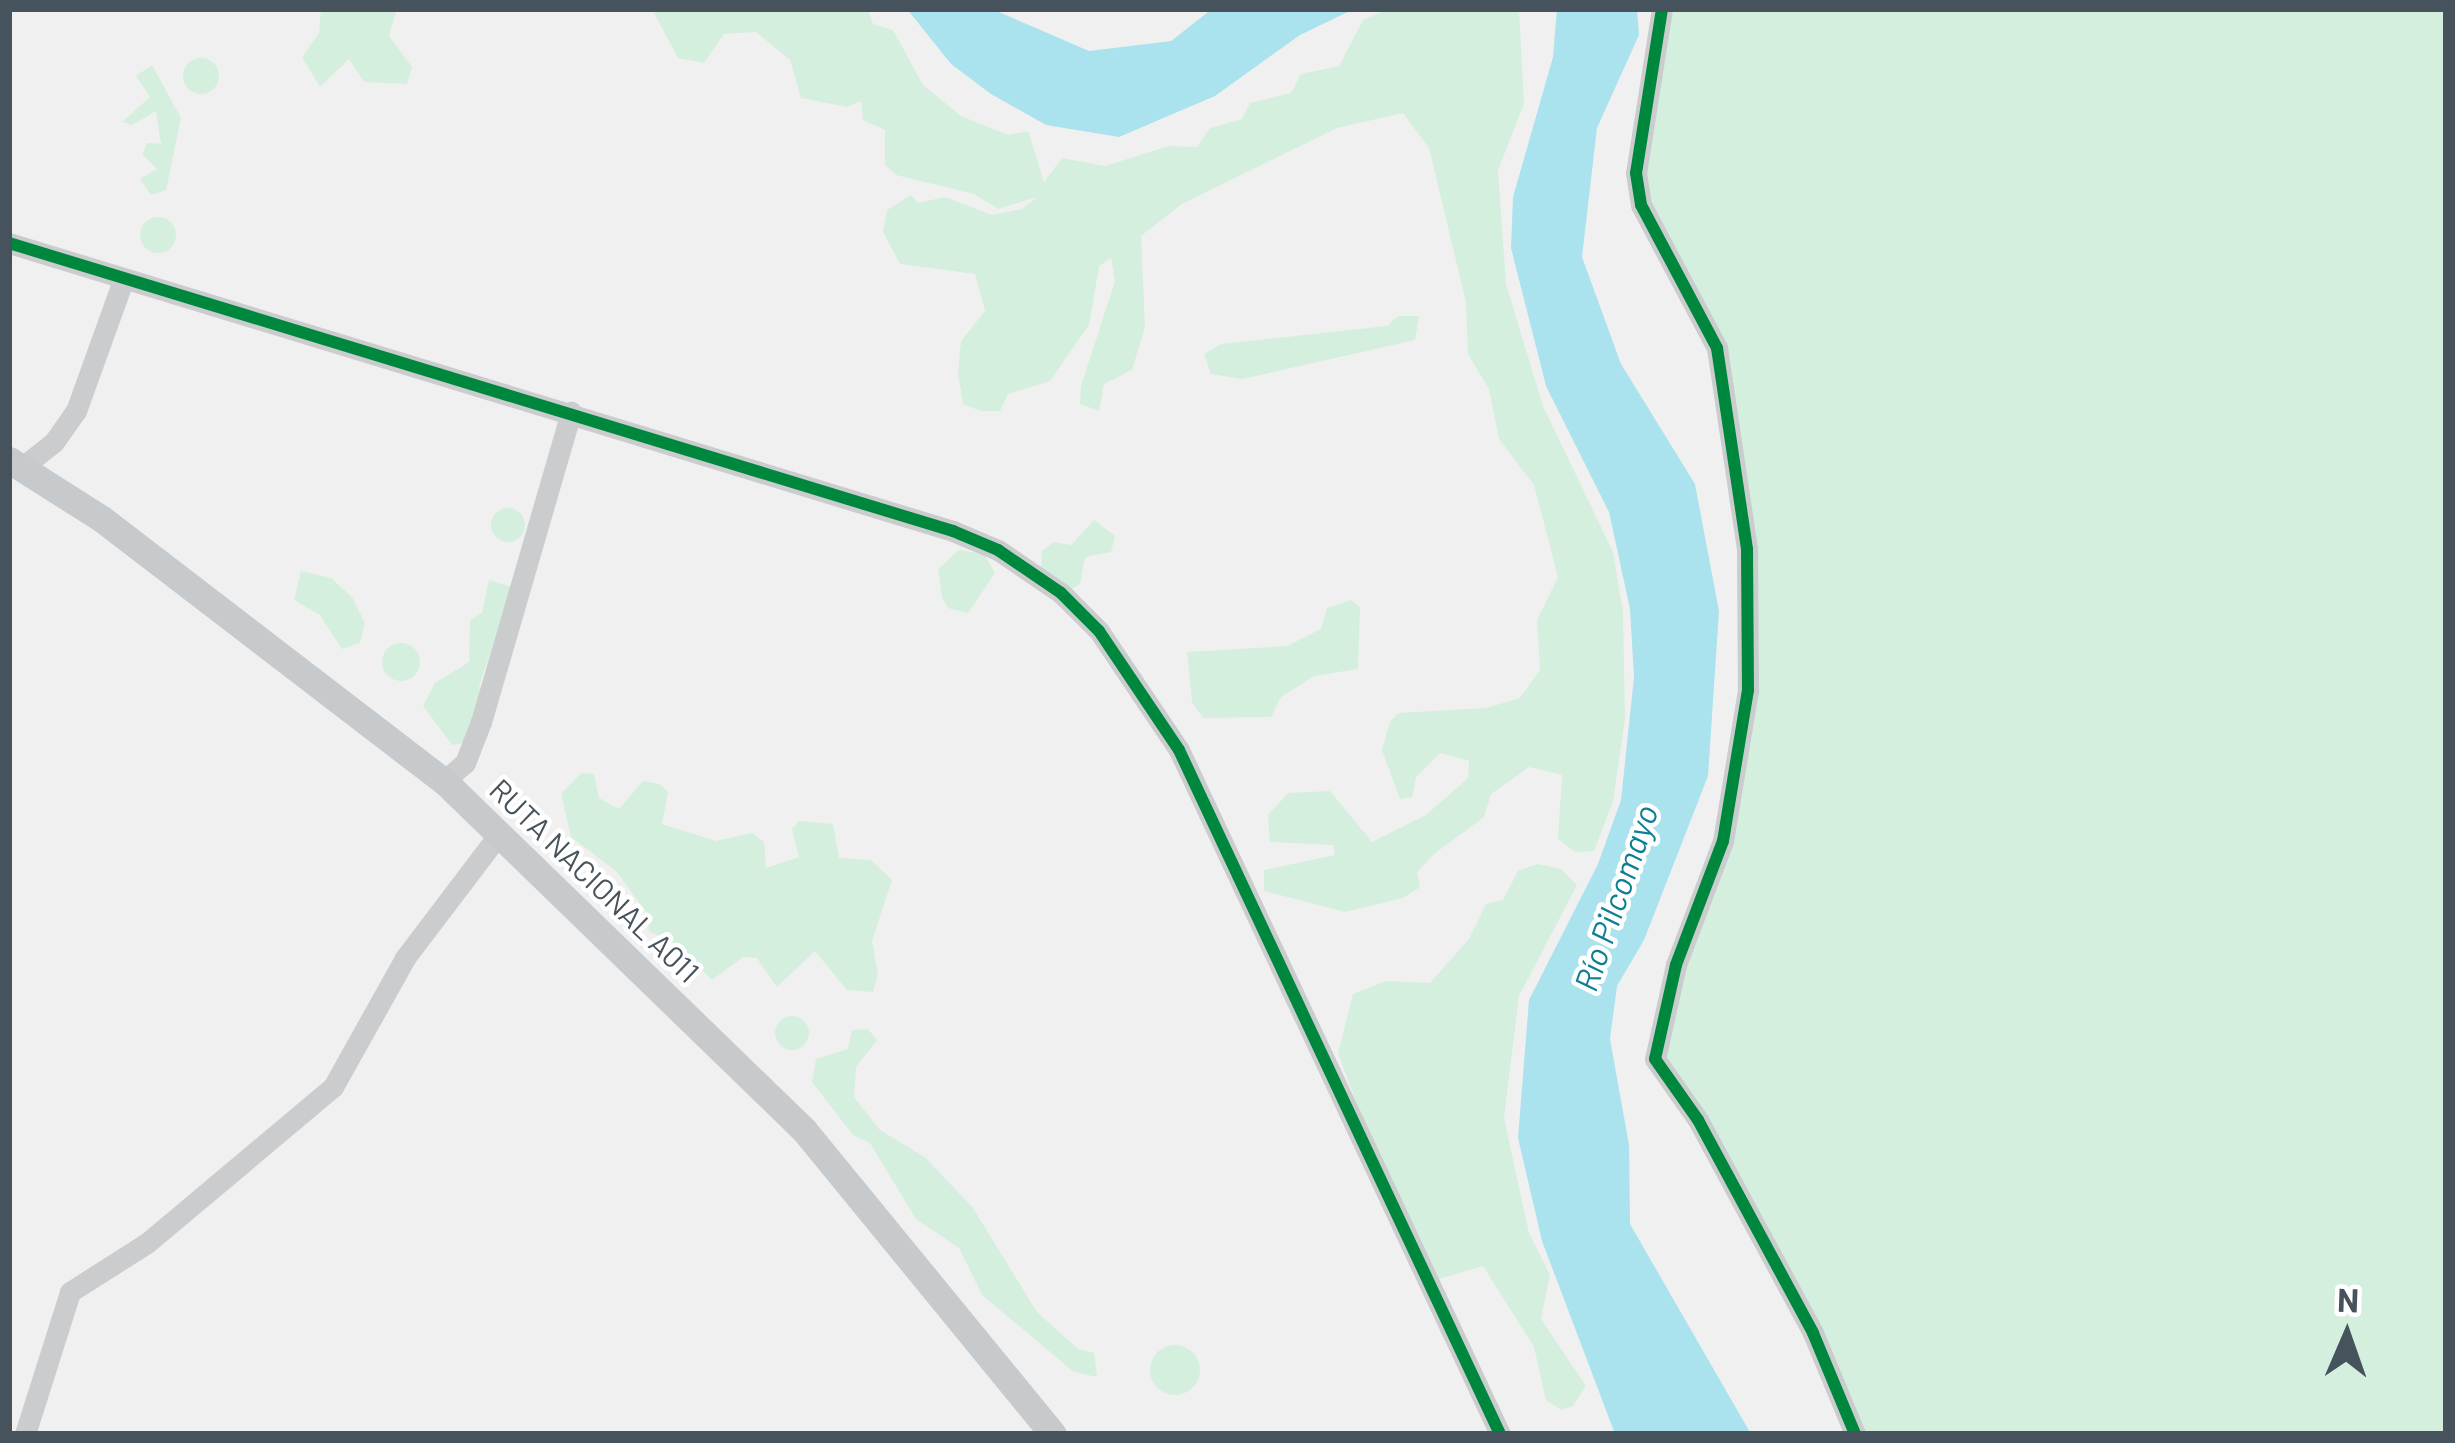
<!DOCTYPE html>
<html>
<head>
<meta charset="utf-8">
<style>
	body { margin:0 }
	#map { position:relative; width:2455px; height:1443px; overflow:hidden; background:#f1f0f0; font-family:Barlow,sans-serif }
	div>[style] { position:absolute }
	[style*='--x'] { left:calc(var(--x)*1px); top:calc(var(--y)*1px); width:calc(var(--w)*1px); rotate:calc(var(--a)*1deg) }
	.green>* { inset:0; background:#d4efdd }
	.round { border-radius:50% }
	.water>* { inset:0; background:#aae3ed }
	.minor>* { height:21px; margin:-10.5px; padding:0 10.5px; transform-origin:10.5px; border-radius:10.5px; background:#caccce }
	.major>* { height:27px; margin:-13.5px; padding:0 13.5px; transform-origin:13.5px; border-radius:13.5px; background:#c6cacd }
	.cycleway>* { height:12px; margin:-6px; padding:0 6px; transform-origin:6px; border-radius:6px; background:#00873e }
	span { translate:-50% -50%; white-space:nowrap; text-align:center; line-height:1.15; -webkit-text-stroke:9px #fff; paint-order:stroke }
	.street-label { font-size:30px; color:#47535c }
	.water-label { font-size:33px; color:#0d7f93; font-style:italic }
	.frame { position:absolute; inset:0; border:12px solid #47535c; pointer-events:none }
	.north { position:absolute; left:2287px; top:1275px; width:120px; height:120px; -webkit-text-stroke:9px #fff; paint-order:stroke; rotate:2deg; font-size:33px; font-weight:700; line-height:48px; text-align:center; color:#47535c }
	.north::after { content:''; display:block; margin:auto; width:42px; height:54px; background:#47535c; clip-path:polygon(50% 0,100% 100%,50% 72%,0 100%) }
</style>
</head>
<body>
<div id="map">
	<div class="green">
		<div style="clip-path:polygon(321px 9px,397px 9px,389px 36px,412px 67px,407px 84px,364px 82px,349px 59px,320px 87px,302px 57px,319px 33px)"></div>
		<div style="clip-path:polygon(652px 9px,868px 9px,873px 24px,893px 30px,923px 85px,961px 116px,1008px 135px,1028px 131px,1044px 182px,1062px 158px,1105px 166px,1169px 146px,1197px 147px,1210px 128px,1242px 119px,1250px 103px,1291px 93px,1301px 74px,1339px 66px,1363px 20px,1389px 9px,1519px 9px,1524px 104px,1498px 170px,1506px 284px,1543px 406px,1613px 552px,1623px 612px,1625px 719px,1613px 801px,1594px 851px,1575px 852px,1558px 839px,1562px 775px,1529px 767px,1491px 794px,1484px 817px,1434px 854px,1417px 872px,1420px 887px,1403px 898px,1345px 912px,1264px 891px,1264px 870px,1335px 855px,1333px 845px,1270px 842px,1268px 815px,1288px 793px,1330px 791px,1372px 842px,1426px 815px,1468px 778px,1469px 761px,1440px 753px,1416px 777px,1412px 797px,1400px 799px,1382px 750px,1390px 722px,1398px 713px,1486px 708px,1520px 698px,1540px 670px,1537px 620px,1558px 577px,1534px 485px,1499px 439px,1489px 389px,1468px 354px,1466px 302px,1429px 148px,1403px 113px,1337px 128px,1182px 204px,1141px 236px,1145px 327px,1132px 370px,1104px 384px,1099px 411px,1080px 404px,1081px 386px,1115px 281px,1111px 258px,1099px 266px,1089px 325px,1050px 381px,1008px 394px,1000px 411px,981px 411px,963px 404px,958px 373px,961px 341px,985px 311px,975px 274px,900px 264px,883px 232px,887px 210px,911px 195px,918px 203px,945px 197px,992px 215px,1022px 209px,1037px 197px,998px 209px,974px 194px,896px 175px,885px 165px,885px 130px,863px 120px,861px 101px,847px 107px,801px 98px,790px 60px,756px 32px,724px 34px,704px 63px,678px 58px)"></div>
		<div style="clip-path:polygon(1662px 9px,2446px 9px,2446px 1434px,1855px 1434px,1655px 1059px,1723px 841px,1748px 690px,1747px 549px,1717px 348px,1636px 173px)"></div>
		<div class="round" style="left:183px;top:58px;width:36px;height:36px"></div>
		<div style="clip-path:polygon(152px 65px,181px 118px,166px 190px,151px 195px,140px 179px,157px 169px,142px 154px,147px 143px,161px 144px,156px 111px,132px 125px,122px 122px,150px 97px,136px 76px)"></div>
		<div class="round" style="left:140px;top:217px;width:36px;height:36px"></div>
		<div style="clip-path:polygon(1398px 316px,1419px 316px,1415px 340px,1242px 379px,1211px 374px,1204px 354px,1221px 344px,1387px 326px)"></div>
		<div class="round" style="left:491px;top:508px;width:34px;height:34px"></div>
		<div style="clip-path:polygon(1094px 520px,1115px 536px,1111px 552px,1085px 557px,1080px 584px,1069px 591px,1040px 579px,1042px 551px,1054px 542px,1071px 545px)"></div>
		<div style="clip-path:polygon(959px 550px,984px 554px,995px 573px,968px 613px,948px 608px,942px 598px,938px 569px)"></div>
		<div style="clip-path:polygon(301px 571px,331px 578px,352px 597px,365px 623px,360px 643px,342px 649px,320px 615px,294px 600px)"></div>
		<div style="clip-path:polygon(489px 580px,512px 587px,479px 687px,485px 699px,464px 743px,452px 745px,423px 706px,435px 683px,469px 662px,470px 620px,482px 613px)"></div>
		<div style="clip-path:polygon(1351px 600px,1360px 607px,1358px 669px,1314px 676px,1281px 697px,1271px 717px,1203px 718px,1192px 702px,1187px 652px,1287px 646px,1321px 629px,1327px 608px)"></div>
		<div class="round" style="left:382px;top:643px;width:38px;height:38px"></div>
		<div style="clip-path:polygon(581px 773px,594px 774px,599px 798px,619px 809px,643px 781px,659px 784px,668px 792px,662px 824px,716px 841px,752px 833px,764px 842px,766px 868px,799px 857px,792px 829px,799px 821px,833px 824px,839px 858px,871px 860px,892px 880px,872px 941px,878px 974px,873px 992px,847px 990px,815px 951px,777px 987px,757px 958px,743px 957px,712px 980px,677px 945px,649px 931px,646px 912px,616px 871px,571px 837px,561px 794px)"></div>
		<div style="clip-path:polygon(1537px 864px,1561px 869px,1577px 885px,1519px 996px,1504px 1118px,1529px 1233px,1550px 1275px,1541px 1319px,1586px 1386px,1573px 1406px,1561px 1410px,1546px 1400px,1534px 1347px,1483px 1266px,1439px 1279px,1420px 1275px,1338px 1053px,1353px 994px,1386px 981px,1430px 983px,1469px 939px,1486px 904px,1503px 900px,1518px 871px)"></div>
		<div class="round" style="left:775px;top:1016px;width:34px;height:34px"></div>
		<div style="clip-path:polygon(852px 1030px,868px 1029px,877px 1040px,856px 1067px,854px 1097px,880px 1130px,926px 1158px,973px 1208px,1037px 1312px,1078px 1349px,1094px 1353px,1097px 1377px,1074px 1372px,982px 1295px,959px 1248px,916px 1219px,870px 1143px,853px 1135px,812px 1082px,816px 1059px,848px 1049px)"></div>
		<div class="round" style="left:1150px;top:1345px;width:50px;height:50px"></div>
	</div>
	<div class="water">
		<div style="clip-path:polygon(907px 9px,992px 9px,1089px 51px,1171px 41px,1212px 9px,1354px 9px,1300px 35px,1215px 96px,1119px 137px,1046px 125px,991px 94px,951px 64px)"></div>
		<div style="clip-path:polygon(1557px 9px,1637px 9px,1639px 35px,1597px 128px,1582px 257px,1621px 364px,1695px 484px,1719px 611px,1708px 776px,1644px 940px,1617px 986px,1610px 1039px,1629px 1145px,1630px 1224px,1751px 1434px,1615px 1434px,1542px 1241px,1518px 1138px,1529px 1000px,1598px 864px,1621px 800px,1634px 677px,1630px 609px,1609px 512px,1546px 386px,1511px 248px,1513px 197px,1553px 57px)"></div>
	</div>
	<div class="minor">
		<div style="--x:1662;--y:9;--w:166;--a:99"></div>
		<div style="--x:1636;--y:173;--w:32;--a:81"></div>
		<div style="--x:1641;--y:205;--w:162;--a:62"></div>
		<div style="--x:1717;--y:348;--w:203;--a:81.5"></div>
		<div style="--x:1747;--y:549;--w:141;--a:89.6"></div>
		<div style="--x:1748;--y:690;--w:153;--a:99.4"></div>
		<div style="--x:1723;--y:841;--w:133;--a:110.8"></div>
		<div style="--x:1676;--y:965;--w:96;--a:102.6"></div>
		<div style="--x:1655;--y:1059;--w:75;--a:54.8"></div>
		<div style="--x:1698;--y:1120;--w:242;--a:61.6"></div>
		<div style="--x:1813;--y:1333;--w:109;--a:67.4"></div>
		<div style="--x:9;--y:243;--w:987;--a:16.97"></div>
		<div style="--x:953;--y:531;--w:49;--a:22.9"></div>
		<div style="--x:998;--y:550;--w:76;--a:34.3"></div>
		<div style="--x:1061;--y:593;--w:54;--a:45"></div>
		<div style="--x:1099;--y:631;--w:143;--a:56.1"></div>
		<div style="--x:1179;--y:750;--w:756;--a:64.86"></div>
		<div style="--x:21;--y:468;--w:42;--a:-38.2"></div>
		<div style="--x:54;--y:442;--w:38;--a:-55"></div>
		<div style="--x:76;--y:411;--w:141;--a:-70.2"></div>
		<div style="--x:444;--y:781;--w:28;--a:-41"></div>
		<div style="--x:465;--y:763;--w:44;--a:-68.7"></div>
		<div style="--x:481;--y:722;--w:323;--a:-73.8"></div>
		<div style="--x:25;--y:1434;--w:149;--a:-72.4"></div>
		<div style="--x:70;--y:1292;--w:91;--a:-32.5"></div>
		<div style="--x:147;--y:1243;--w:243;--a:-40"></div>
		<div style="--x:333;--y:1087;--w:148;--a:-60.8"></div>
		<div style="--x:405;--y:958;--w:157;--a:-52.8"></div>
	</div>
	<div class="major">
		<div style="--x:9;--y:460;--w:110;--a:32.4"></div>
		<div style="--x:102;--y:519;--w:431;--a:37.5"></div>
		<div style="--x:444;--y:781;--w:501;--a:44.11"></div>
		<div style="--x:804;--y:1130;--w:393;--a:50.7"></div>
	</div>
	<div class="cycleway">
		<div style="--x:1662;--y:9;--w:166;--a:99"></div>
		<div style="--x:1636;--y:173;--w:32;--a:81"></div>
		<div style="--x:1641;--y:205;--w:162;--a:62"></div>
		<div style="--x:1717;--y:348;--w:203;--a:81.5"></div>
		<div style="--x:1747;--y:549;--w:141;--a:89.6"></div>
		<div style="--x:1748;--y:690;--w:153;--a:99.4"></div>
		<div style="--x:1723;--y:841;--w:133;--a:110.8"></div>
		<div style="--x:1676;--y:965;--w:96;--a:102.6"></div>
		<div style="--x:1655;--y:1059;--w:75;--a:54.8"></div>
		<div style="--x:1698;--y:1120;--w:242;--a:61.6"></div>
		<div style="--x:1813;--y:1333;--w:109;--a:67.4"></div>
		<div style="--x:9;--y:243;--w:987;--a:16.97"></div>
		<div style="--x:953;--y:531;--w:49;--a:22.9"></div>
		<div style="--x:998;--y:550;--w:76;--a:34.3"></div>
		<div style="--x:1061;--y:593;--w:54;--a:45"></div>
		<div style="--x:1099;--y:631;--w:143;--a:56.1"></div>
		<div style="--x:1179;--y:750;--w:756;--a:64.86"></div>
	</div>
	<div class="street-label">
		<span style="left:595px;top:880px;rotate:44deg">RUTA NACIONAL A011</span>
	</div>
	<div class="water-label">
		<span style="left:1616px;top:898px;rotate:-71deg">Río Pilcomayo</span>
	</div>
	<div class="frame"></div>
	<div class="north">N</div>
</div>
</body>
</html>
